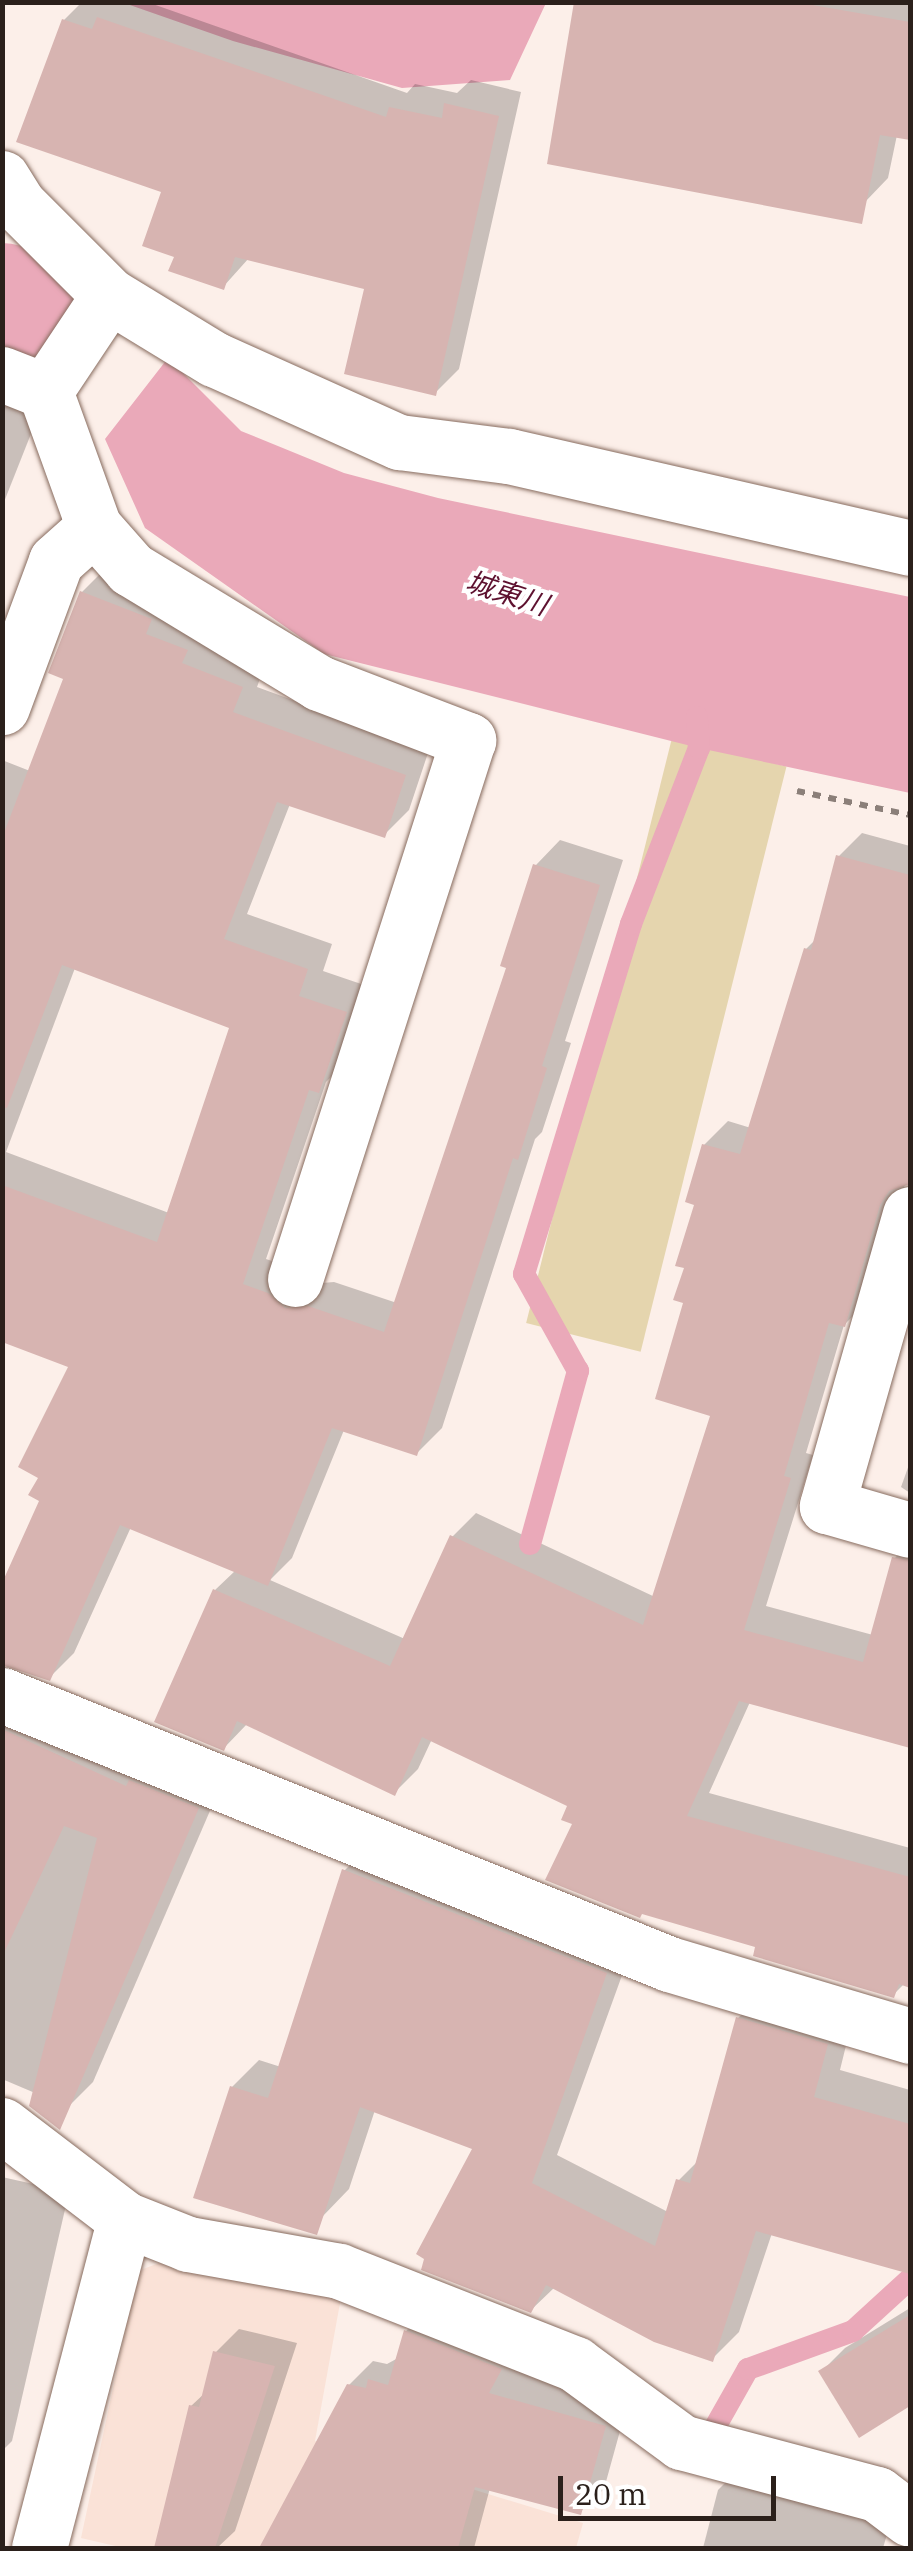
<!DOCTYPE html>
<html>
<head>
<meta charset="utf-8">
<style>
	body { margin:0 }
	#map { position:relative; width:913px; height:2551px; overflow:hidden; background:#fcefe9; font-family:"IBM Plex Serif","Noto Sans JP",serif }
	div>[style] { position:absolute }
	[style*='--x'] { left:calc(var(--x)*1px); top:calc(var(--y)*1px); width:calc(var(--w)*1px); rotate:calc(var(--a)*1deg) }
	.built>* { inset:0; background:#fae2d7 }
	.green>* { inset:0; background:#e5d5ae; transform-origin:0 0 }
	.water>* { inset:0; background:#eaa9b9 }
	.shadow>* { inset:0; background:#0003 }
	.stream>* { height:22px; margin:-11px; padding:0 11px; transform-origin:11px; border-radius:11px; background:#eaa9b9 }
	.river>* { height:130px; margin:-65px; padding:0 65px; transform-origin:65px; border-radius:65px; background:#eaa9b9 }
	.building>* { inset:0; background:#d7b4b1 }
	.path>* { height:6px; margin-top:-3px; transform-origin:0; background:repeating-linear-gradient(90deg,#8b7f79 0 8px,transparent 0 16px) }
	.roads { filter:drop-shadow(0 0 2px #876b5e) drop-shadow(0 0 2px #876b5e) }
	.minor>* { height:55px; margin:-27.5px; padding:0 27.5px; transform-origin:27.5px; border-radius:27.5px; background:#fff }
	span { translate:-50% -50%; white-space:nowrap; text-align:center; line-height:1.15; -webkit-text-stroke:8px #fff; paint-order:stroke }
	.water-label { font-size:28px; color:#5e1230; font-style:italic }
	.frame { position:absolute; inset:0; border:5px solid #2b201b; pointer-events:none }
	.scale { position:absolute; left:558px; top:2476px; width:218px; height:45px; box-sizing:border-box; border:5px solid #2b201b; border-top:0; padding-left:12px; font-size:30px; line-height:35px; white-space:nowrap; color:#2b201b; -webkit-text-stroke:8px #fff; paint-order:stroke }
</style>
</head>
<body>
<div id="map">
	<div class="built">
		<div style="clip-path:polygon(175px 2257px,342px 2292px,315px 2441px,583px 2523px,576px 2548px,124px 2548px,81px 2538px,138px 2271px)"></div>
	</div>
	<div class="green">
		<div style="left:672px;top:738px;width:118px;height:603px;rotate:14deg"></div>
	</div>
	<div class="water">
		<div style="clip-path:polygon(108px 3px,546px 3px,510px 80px,402px 88px,233px 41px,127px 4px)"></div>
		<div style="clip-path:polygon(168px 358px,241px 431px,344px 473px,438px 498px,910px 597px,910px 793px,699px 748px,324px 654px,145px 528px,105px 439px)"></div>
	</div>
	<div class="shadow">
		<div style="clip-path:polygon(82px 2px,147px 2px,407px 93px,415px 84px,457px 93px,471px 80px,521px 92px,459px 369px,435px 393px,367px 287px,249px 258px,223px 287px,178px 255px,165px 191px,64px 20px)"></div>
		<div style="clip-path:polygon(577px 2px,910px 2px,910px 137px,897px 135px,888px 178px,865px 202px)"></div>
		<div style="clip-path:polygon(2px 385px,44px 401px,2px 507px)"></div>
		<div style="clip-path:polygon(evenodd,107px 567px,266px 662px,257px 687px,429px 750px,409px 810px,384px 835px,290px 804px,247px 914px,332px 944px,323px 971px,370px 987px,343px 1065px,326px 1082px,266px 1259px,293px 1268px,310px 1284px,334px 1282px,397px 1303px,510px 967px,536px 865px,560px 840px,623px 860px,565px 1041px,571px 1043px,542px 1132px,535px 1139px,442px 1428px,417px 1453px,344px 1430px,292px 1558px,270px 1580px,405px 1639px,452px 1537px,476px 1513px,655px 1597px,714px 1414px,686px 1301px,704px 1145px,728px 1121px,751px 1128px,806px 949px,817px 938px,839px 856px,862px 833px,910px 846px,910px 1181px,906px 1181px,868px 1301px,844px 1325px,806px 1453px,813px 1455px,766px 1606px,873px 1635px,894px 1559px,910px 1542px,910px 1745px,750px 1702px,709px 1793px,910px 1848px,910px 1985px,905px 1983px,893px 1995px,759px 1945px,575px 1823px,570px 1805px,432px 1739px,418px 1769px,394px 1793px,248px 1723px,224px 1748px,215px 1590px,236px 1570px,131px 1527px,74px 1653px,49px 1678px,41px 1476px,71px 1365px,2px 1339px,2px 760px,30px 771px,66px 677px,82px 592px,107px 567px,75px 968px,232px 1027px,169px 1213px,6px 1152px,75px 968px)"></div>
		<div style="clip-path:polygon(910px 1462px,910px 1493px,901px 1487px)"></div>
		<div style="clip-path:polygon(2px 1690px,222px 1783px,93px 2082px,68px 2107px,2px 2079px)"></div>
		<div style="clip-path:polygon(372px 1843px,633px 1945px,557px 2155px,668px 2212px,679px 2180px,699px 2160px,738px 2018px,766px 1991px,853px 2017px,840px 2070px,910px 2090px,910px 2265px,905px 2270px,772px 2233px,739px 2332px,712px 2359px,555px 2287px,531px 2310px,475px 2147px,375px 2110px,349px 2189px,322px 2217px,232px 2087px,259px 2060px,281px 2067px,344px 1871px)"></div>
		<div style="clip-path:polygon(2px 2177px,69px 2192px,12px 2441px,2px 2451px)"></div>
		<div style="clip-path:polygon(430px 2308px,524px 2345px,511px 2369px,628px 2402px,604px 2489px,580px 2512px,490px 2488px,474px 2548px,262px 2548px,349px 2385px,373px 2361px,387px 2364px,398px 2358px,406px 2331px)"></div>
		<div style="clip-path:polygon(910px 2308px,910px 2403px,860px 2434px,821px 2372px,845px 2348px)"></div>
		<div style="clip-path:polygon(239px 2329px,297px 2343px,235px 2531px,217px 2548px,186px 2548px,158px 2542px,191px 2406px,206px 2392px,215px 2353px)"></div>
		<div style="clip-path:polygon(749px 2459px,897px 2500px,883px 2548px,703px 2548px,718px 2490px)"></div>
	</div>
	<div class="stream">
		<div style="--x:530;--y:1544;--w:180;--a:-74.5"></div>
		<div style="--x:578;--y:1371;--w:111;--a:-119.1"></div>
		<div style="--x:524;--y:1274;--w:366;--a:-73"></div>
		<div style="--x:631;--y:924;--w:189;--a:-68.9"></div>
		<div style="--x:699;--y:748;--w:31;--a:-94"></div>
		<div style="--x:714;--y:2429;--w:69;--a:-60.5"></div>
		<div style="--x:748;--y:2369;--w:112;--a:-19.9"></div>
		<div style="--x:853;--y:2331;--w:77;--a:-42.4"></div>
	</div>
	<div class="river">
		<div style="--x:2;--y:308;--w:19;--a:39"></div>
	</div>
	<div class="building">
		<div style="clip-path:polygon(574px 2px,795px 2px,910px 22px,910px 140px,880px 135px,862px 224px,547px 164px)"></div>
		<div style="clip-path:polygon(97px 17px,386px 117px,389px 107px,442px 118px,444px 103px,499px 116px,436px 396px,344px 374px,364px 289px,235px 257px,224px 290px,168px 271px,174px 257px,142px 246px,161px 192px,16px 142px,62px 19px,92px 29px)"></div>
		<div style="clip-path:polygon(80px 591px,152px 619px,146px 634px,188px 650px,182px 663px,243px 687px,233px 712px,406px 775px,385px 838px,277px 802px,224px 939px,308px 969px,299px 996px,347px 1012px,319px 1093px,309px 1090px,243px 1284px,268px 1293px,285px 1308px,308px 1306px,384px 1332px,506px 968px,500px 966px,533px 864px,600px 885px,542px 1066px,547px 1068px,518px 1160px,513px 1158px,417px 1456px,332px 1428px,268px 1586px,120px 1525px,50px 1681px,2px 1665px,2px 1583px,39px 1501px,28px 1495px,38px 1478px,18px 1467px,68px 1367px,2px 1342px,2px 1185px,157px 1242px,229px 1028px,62px 965px,7px 1108px,2px 1107px,2px 838px,63px 679px,48px 673px)"></div>
		<div style="clip-path:polygon(836px 855px,910px 875px,910px 1184px,889px 1191px,880px 1205px,845px 1327px,829px 1323px,784px 1476px,791px 1478px,744px 1630px,863px 1662px,892px 1557px,910px 1560px,910px 1748px,739px 1701px,687px 1816px,910px 1877px,910px 1988px,899px 1984px,894px 1998px,753px 1956px,755px 1947px,642px 1914px,640px 1918px,545px 1880px,572px 1824px,561px 1820px,567px 1806px,422px 1737px,395px 1796px,237px 1721px,224px 1751px,154px 1722px,213px 1589px,390px 1666px,450px 1535px,643px 1625px,710px 1416px,655px 1399px,683px 1303px,673px 1300px,684px 1268px,675px 1266px,694px 1205px,685px 1202px,702px 1144px,740px 1154px,804px 948px,811px 950px)"></div>
		<div style="clip-path:polygon(2px 1729px,126px 1786px,129px 1780px,199px 1808px,60px 2130px,29px 2106px,97px 1838px,64px 1826px,2px 1957px)"></div>
		<div style="clip-path:polygon(342px 1869px,607px 1973px,532px 2183px,655px 2246px,676px 2179px,690px 2183px,736px 2017px,828px 2044px,814px 2097px,910px 2124px,910px 2274px,756px 2231px,713px 2362px,654px 2342px,546px 2285px,531px 2313px,421px 2270px,424px 2259px,416px 2254px,472px 2149px,360px 2107px,317px 2235px,193px 2198px,230px 2086px,268px 2098px)"></div>
		<div style="clip-path:polygon(910px 2315px,910px 2406px,859px 2438px,818px 2371px)"></div>
		<div style="clip-path:polygon(404px 2330px,502px 2369px,489px 2393px,606px 2426px,581px 2515px,475px 2487px,458px 2548px,259px 2548px,347px 2384px,366px 2388px,368px 2379px,388px 2385px)"></div>
		<div style="clip-path:polygon(213px 2351px,275px 2366px,215px 2548px,154px 2548px,189px 2405px,199px 2407px)"></div>
	</div>
	<div class="path">
		<div style="--x:797;--y:791;--w:116;--a:12"></div>
	</div>
	<div class="roads">
		<div class="minor">
			<div style="--x:2;--y:178;--w:31;--a:58"></div>
			<div style="--x:18;--y:204;--w:129;--a:45"></div>
			<div style="--x:109;--y:295;--w:123;--a:31.4"></div>
			<div style="--x:214;--y:359;--w:203;--a:24.2"></div>
			<div style="--x:399;--y:442;--w:111;--a:7.3"></div>
			<div style="--x:509;--y:456;--w:411;--a:12.9"></div>
			<div style="--x:2;--y:374;--w:46;--a:21.6"></div>
			<div style="--x:45;--y:391;--w:145;--a:70.2"></div>
			<div style="--x:94;--y:527;--w:51;--a:138.2"></div>
			<div style="--x:56;--y:561;--w:156;--a:110.3"></div>
			<div style="--x:45;--y:391;--w:115;--a:-56.3"></div>
			<div style="--x:94;--y:527;--w:56;--a:48.6"></div>
			<div style="--x:131;--y:569;--w:220;--a:31.2"></div>
			<div style="--x:319;--y:683;--w:160;--a:20.9"></div>
			<div style="--x:468;--y:740;--w:566;--a:107.79"></div>
			<div style="--x:910;--y:1214;--w:304;--a:105.9"></div>
			<div style="--x:827;--y:1506;--w:86;--a:16.1"></div>
			<div style="--x:2;--y:1695;--w:719;--a:21.96"></div>
			<div style="--x:669;--y:1964;--w:252;--a:16.6"></div>
			<div style="--x:2;--y:2125;--w:155;--a:37.4"></div>
			<div style="--x:125;--y:2219;--w:68;--a:21.6"></div>
			<div style="--x:188;--y:2244;--w:153;--a:10.1"></div>
			<div style="--x:339;--y:2271;--w:254;--a:21.5"></div>
			<div style="--x:575;--y:2364;--w:132;--a:36.3"></div>
			<div style="--x:681;--y:2442;--w:203;--a:14.9"></div>
			<div style="--x:877;--y:2494;--w:41;--a:37.1"></div>
			<div style="--x:39;--y:2548;--w:340;--a:-75.4"></div>
		</div>
	</div>
	<div class="water-label">
		<span style="left:507px;top:593px;rotate:18deg">城東川</span>
	</div>
	<div class="frame"></div>
	<div class="scale">20 m</div>
</div>
</body>
</html>
